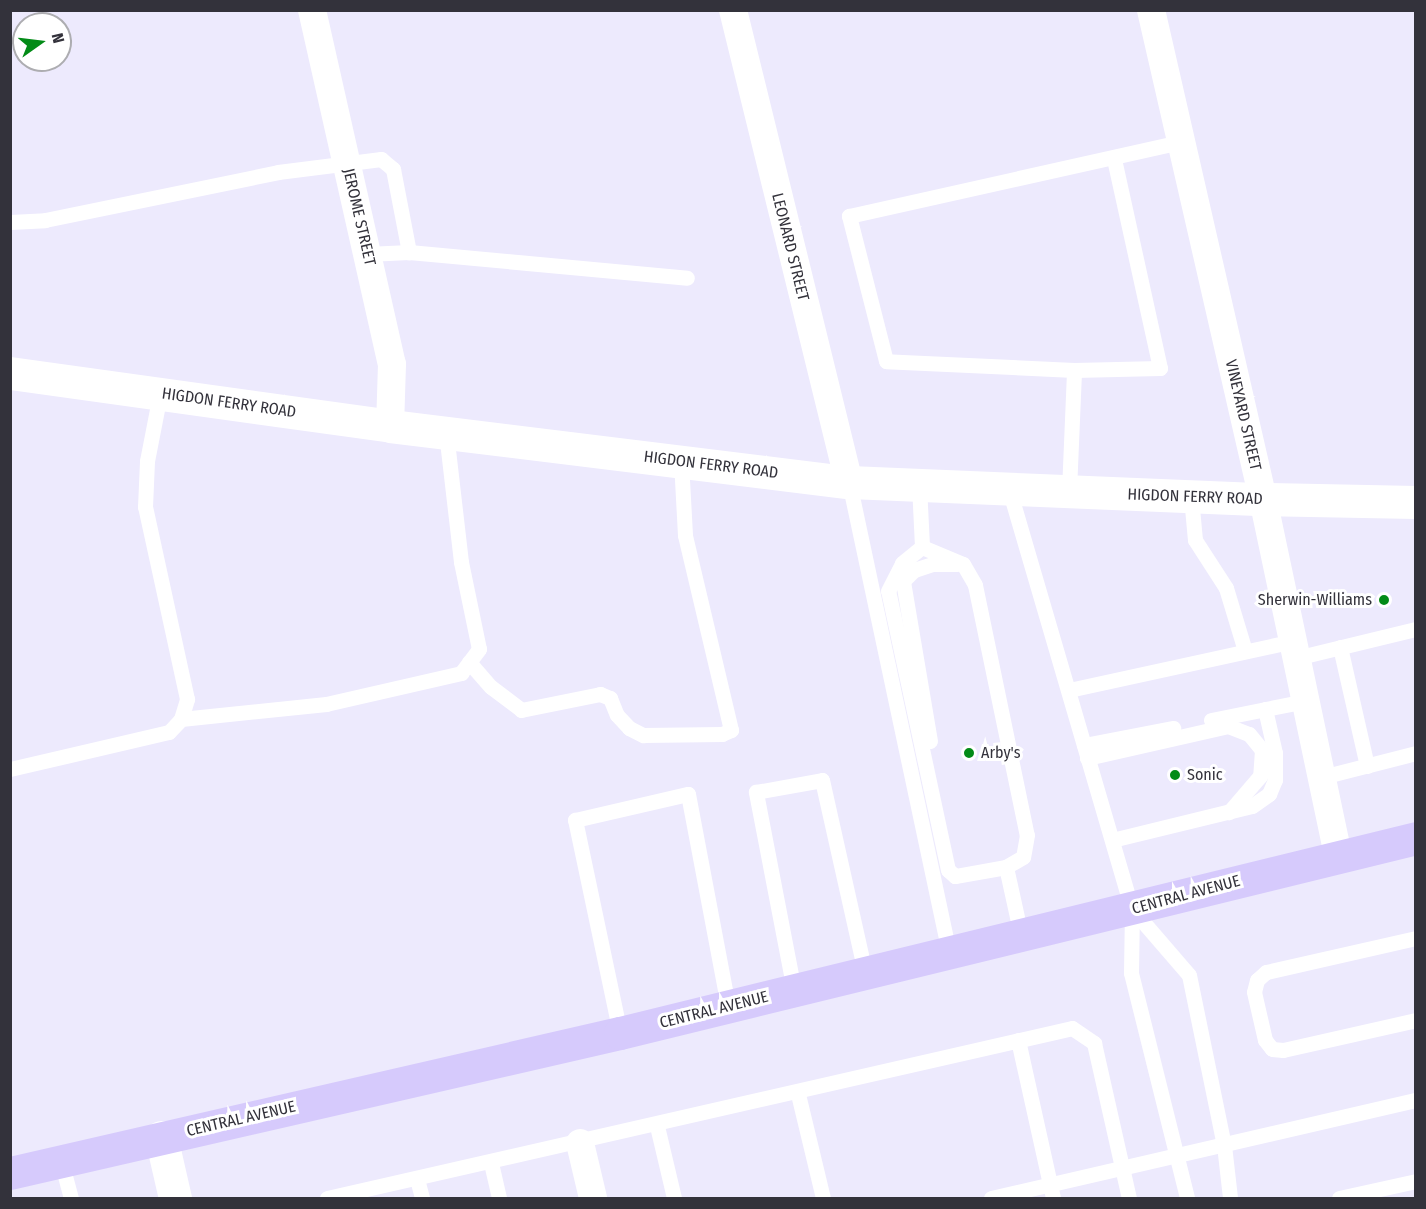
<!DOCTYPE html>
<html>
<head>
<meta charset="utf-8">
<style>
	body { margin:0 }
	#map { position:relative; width:1426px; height:1209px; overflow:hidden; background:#edeafd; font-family:"Fira Sans Condensed",sans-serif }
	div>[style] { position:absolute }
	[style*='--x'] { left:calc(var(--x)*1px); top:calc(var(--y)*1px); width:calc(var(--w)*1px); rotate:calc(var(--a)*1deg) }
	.lane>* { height:15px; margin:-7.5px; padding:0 7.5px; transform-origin:7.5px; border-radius:7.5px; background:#fff }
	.street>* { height:28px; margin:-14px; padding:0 14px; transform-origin:14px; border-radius:14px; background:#fff }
	.secondary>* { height:33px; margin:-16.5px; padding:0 16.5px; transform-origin:16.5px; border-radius:16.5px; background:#fff }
	.primary>* { height:33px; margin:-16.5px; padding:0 16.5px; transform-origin:16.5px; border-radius:16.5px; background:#d6cafc }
	.dots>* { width:16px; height:16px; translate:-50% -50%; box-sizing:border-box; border:3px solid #fff; border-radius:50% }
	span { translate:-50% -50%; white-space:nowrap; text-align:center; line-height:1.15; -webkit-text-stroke:6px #fff; paint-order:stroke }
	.street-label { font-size:16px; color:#33323b }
	.poi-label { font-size:16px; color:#33323b }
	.right { translate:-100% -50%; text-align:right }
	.left { translate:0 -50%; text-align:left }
	.frame { position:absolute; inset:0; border:12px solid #33323b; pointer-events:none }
	.north { position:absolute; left:12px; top:12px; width:60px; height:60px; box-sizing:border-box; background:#fff; border:2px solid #adadb1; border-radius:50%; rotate:76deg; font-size:16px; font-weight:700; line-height:24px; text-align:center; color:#33323b }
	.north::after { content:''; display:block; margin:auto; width:21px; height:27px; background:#038b17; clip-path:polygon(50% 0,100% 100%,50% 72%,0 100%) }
</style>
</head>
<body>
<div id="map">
	<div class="lane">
		<div style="--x:10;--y:222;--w:35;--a:-3"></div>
		<div style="--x:45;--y:220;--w:238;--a:-11.6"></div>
		<div style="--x:278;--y:172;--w:104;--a:-7.2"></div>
		<div style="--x:381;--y:159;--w:16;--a:40"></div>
		<div style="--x:393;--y:169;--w:85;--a:79.1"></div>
		<div style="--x:367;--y:254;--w:42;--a:-2.7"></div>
		<div style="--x:409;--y:252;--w:279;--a:5.3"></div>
		<div style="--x:1074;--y:370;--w:86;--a:-1.3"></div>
		<div style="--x:1160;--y:368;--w:215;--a:-102.4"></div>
		<div style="--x:849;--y:482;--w:481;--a:78"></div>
		<div style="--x:919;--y:485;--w:62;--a:87.2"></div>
		<div style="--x:1009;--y:489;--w:438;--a:73.7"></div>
		<div style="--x:1132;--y:909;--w:64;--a:90.9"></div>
		<div style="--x:1131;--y:973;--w:232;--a:76"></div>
		<div style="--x:1069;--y:491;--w:121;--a:-87.6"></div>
		<div style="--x:1074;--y:370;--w:188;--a:-177.3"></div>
		<div style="--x:886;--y:361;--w:150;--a:-104.3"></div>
		<div style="--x:849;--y:216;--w:340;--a:-12.6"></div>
		<div style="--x:1191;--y:497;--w:43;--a:84.7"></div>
		<div style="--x:1195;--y:540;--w:57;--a:57.1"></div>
		<div style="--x:1226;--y:588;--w:66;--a:73.2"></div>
		<div style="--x:922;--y:547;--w:44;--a:22.5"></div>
		<div style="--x:963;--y:564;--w:24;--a:60"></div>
		<div style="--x:975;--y:585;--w:255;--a:78.3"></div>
		<div style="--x:1027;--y:835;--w:22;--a:100"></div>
		<div style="--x:1023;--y:857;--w:20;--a:150"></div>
		<div style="--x:1006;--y:867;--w:52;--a:170"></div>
		<div style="--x:955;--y:876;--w:9;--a:-139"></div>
		<div style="--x:948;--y:870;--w:285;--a:-102.1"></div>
		<div style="--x:888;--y:591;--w:31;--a:-63"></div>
		<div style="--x:902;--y:563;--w:26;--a:-39"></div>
		<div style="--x:1340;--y:647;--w:122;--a:77.2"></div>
		<div style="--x:1296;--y:658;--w:123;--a:-13.6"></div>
		<div style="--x:469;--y:662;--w:33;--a:49"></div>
		<div style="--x:491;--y:687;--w:38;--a:37"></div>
		<div style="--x:521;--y:710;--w:81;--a:-11.4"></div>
		<div style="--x:600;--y:694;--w:11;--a:22"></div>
		<div style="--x:610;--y:698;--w:18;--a:68"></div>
		<div style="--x:617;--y:715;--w:18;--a:47"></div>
		<div style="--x:629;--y:728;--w:16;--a:27"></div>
		<div style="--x:643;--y:735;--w:79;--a:-0.7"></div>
		<div style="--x:722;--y:734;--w:10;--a:-24"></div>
		<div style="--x:731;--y:730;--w:200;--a:-103.3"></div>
		<div style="--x:685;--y:535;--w:73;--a:-93.1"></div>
		<div style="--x:1069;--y:690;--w:229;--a:-12.3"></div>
		<div style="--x:181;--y:719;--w:146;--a:-5.9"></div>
		<div style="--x:326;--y:704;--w:139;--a:-12.9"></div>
		<div style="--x:461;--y:673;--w:30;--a:-53"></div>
		<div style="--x:479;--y:649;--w:89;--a:-101.7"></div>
		<div style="--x:461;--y:562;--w:130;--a:-96.6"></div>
		<div style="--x:1211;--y:720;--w:96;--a:-11.4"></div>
		<div style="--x:930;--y:741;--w:162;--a:-99.6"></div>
		<div style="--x:903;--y:581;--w:16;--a:-45"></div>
		<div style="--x:914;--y:570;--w:19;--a:-18"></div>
		<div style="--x:932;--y:564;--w:25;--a:0"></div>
		<div style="--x:1084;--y:745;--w:91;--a:-10.8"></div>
		<div style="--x:1087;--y:758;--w:145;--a:-12.8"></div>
		<div style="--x:1228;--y:726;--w:22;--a:21"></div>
		<div style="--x:1249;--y:734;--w:21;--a:51"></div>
		<div style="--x:1262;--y:750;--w:26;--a:94"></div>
		<div style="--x:1260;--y:776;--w:48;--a:130.7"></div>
		<div style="--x:10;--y:769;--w:163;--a:-13.1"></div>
		<div style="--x:169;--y:732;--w:18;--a:-47"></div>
		<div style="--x:181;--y:719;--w:21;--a:-73"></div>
		<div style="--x:187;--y:699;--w:197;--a:-102.3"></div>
		<div style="--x:145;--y:507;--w:46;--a:-87.5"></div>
		<div style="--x:147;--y:461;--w:68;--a:-79"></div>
		<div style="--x:1322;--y:777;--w:97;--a:-14.3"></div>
		<div style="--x:1112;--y:840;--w:144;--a:-13.7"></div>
		<div style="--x:1252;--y:806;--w:21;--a:-35"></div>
		<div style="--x:1269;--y:794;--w:15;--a:-67"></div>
		<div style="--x:1275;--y:780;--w:27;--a:-90"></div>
		<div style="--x:1275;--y:753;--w:45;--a:-102.8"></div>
		<div style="--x:1006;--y:867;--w:70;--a:77.6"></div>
		<div style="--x:1132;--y:909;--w:87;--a:49.2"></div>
		<div style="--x:1189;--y:975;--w:174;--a:78.4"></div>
		<div style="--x:1224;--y:1145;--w:53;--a:83.5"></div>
		<div style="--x:1416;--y:938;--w:154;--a:167.2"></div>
		<div style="--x:1266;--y:972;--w:12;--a:138"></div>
		<div style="--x:1257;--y:980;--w:12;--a:104"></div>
		<div style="--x:1254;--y:992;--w:49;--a:77.1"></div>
		<div style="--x:1265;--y:1040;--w:11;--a:52"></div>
		<div style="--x:1272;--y:1049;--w:11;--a:5"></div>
		<div style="--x:1283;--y:1050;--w:136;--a:-12.7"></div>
		<div style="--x:794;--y:990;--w:202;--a:-100.9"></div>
		<div style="--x:756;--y:792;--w:67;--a:-10.3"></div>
		<div style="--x:822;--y:780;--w:198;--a:77.4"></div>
		<div style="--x:620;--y:1033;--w:218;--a:-101.9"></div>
		<div style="--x:575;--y:820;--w:116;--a:-13"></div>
		<div style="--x:688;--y:794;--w:216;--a:79.3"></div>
		<div style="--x:1018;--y:1040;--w:162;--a:77.5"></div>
		<div style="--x:798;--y:1094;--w:107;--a:76.5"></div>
		<div style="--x:657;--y:1126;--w:74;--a:76.7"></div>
		<div style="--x:61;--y:1161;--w:38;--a:75"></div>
		<div style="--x:491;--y:1163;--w:36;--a:77"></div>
		<div style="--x:417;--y:1179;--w:20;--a:75"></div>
		<div style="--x:327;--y:1198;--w:764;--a:-12.85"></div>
		<div style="--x:1072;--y:1028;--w:27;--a:34"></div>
		<div style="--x:1094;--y:1043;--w:159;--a:77.3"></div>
		<div style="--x:991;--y:1198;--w:436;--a:-13"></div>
		<div style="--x:1339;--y:1198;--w:79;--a:-12.4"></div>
	</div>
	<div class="street">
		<div style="--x:312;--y:10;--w:363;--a:77.3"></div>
		<div style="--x:392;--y:364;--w:62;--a:91.8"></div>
		<div style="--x:733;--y:10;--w:486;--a:76.2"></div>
		<div style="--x:1151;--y:10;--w:502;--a:77.1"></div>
		<div style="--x:1263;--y:499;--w:364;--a:78.1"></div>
		<div style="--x:580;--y:1143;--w:57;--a:76.7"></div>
	</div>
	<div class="secondary">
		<div style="--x:10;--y:373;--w:384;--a:7.9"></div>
		<div style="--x:390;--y:426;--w:462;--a:7"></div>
		<div style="--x:849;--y:482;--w:414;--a:2.4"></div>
		<div style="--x:1263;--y:499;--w:153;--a:1.1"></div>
		<div style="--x:161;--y:1137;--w:63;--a:77.1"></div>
	</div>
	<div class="primary">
		<div style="--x:10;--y:1173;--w:626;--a:-12.93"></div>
		<div style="--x:620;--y:1033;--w:820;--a:-13.76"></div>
	</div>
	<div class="dots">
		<div style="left:1384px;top:600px;background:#038b17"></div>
		<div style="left:969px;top:753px;background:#038b17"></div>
		<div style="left:1175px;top:775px;background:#038b17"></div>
	</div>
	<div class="street-label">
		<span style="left:359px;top:217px;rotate:77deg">JEROME STREET</span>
		<span style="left:790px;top:247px;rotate:76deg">LEONARD STREET</span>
		<span style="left:229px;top:403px;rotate:8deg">HIGDON FERRY ROAD</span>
		<span style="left:1243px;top:415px;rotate:77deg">VINEYARD STREET</span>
		<span style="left:711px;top:465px;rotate:7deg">HIGDON FERRY ROAD</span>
		<span style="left:1195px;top:497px;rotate:2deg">HIGDON FERRY ROAD</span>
		<span style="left:1186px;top:895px;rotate:-15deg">CENTRAL AVENUE</span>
		<span style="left:714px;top:1010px;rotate:-14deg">CENTRAL AVENUE</span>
		<span style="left:241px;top:1119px;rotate:-13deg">CENTRAL AVENUE</span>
	</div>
	<div class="poi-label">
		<span class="right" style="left:1372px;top:600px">Sherwin-Williams</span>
		<span class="left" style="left:981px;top:753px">Arby's</span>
		<span class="left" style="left:1187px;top:775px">Sonic</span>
	</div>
	<div class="frame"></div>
	<div class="north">N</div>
</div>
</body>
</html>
